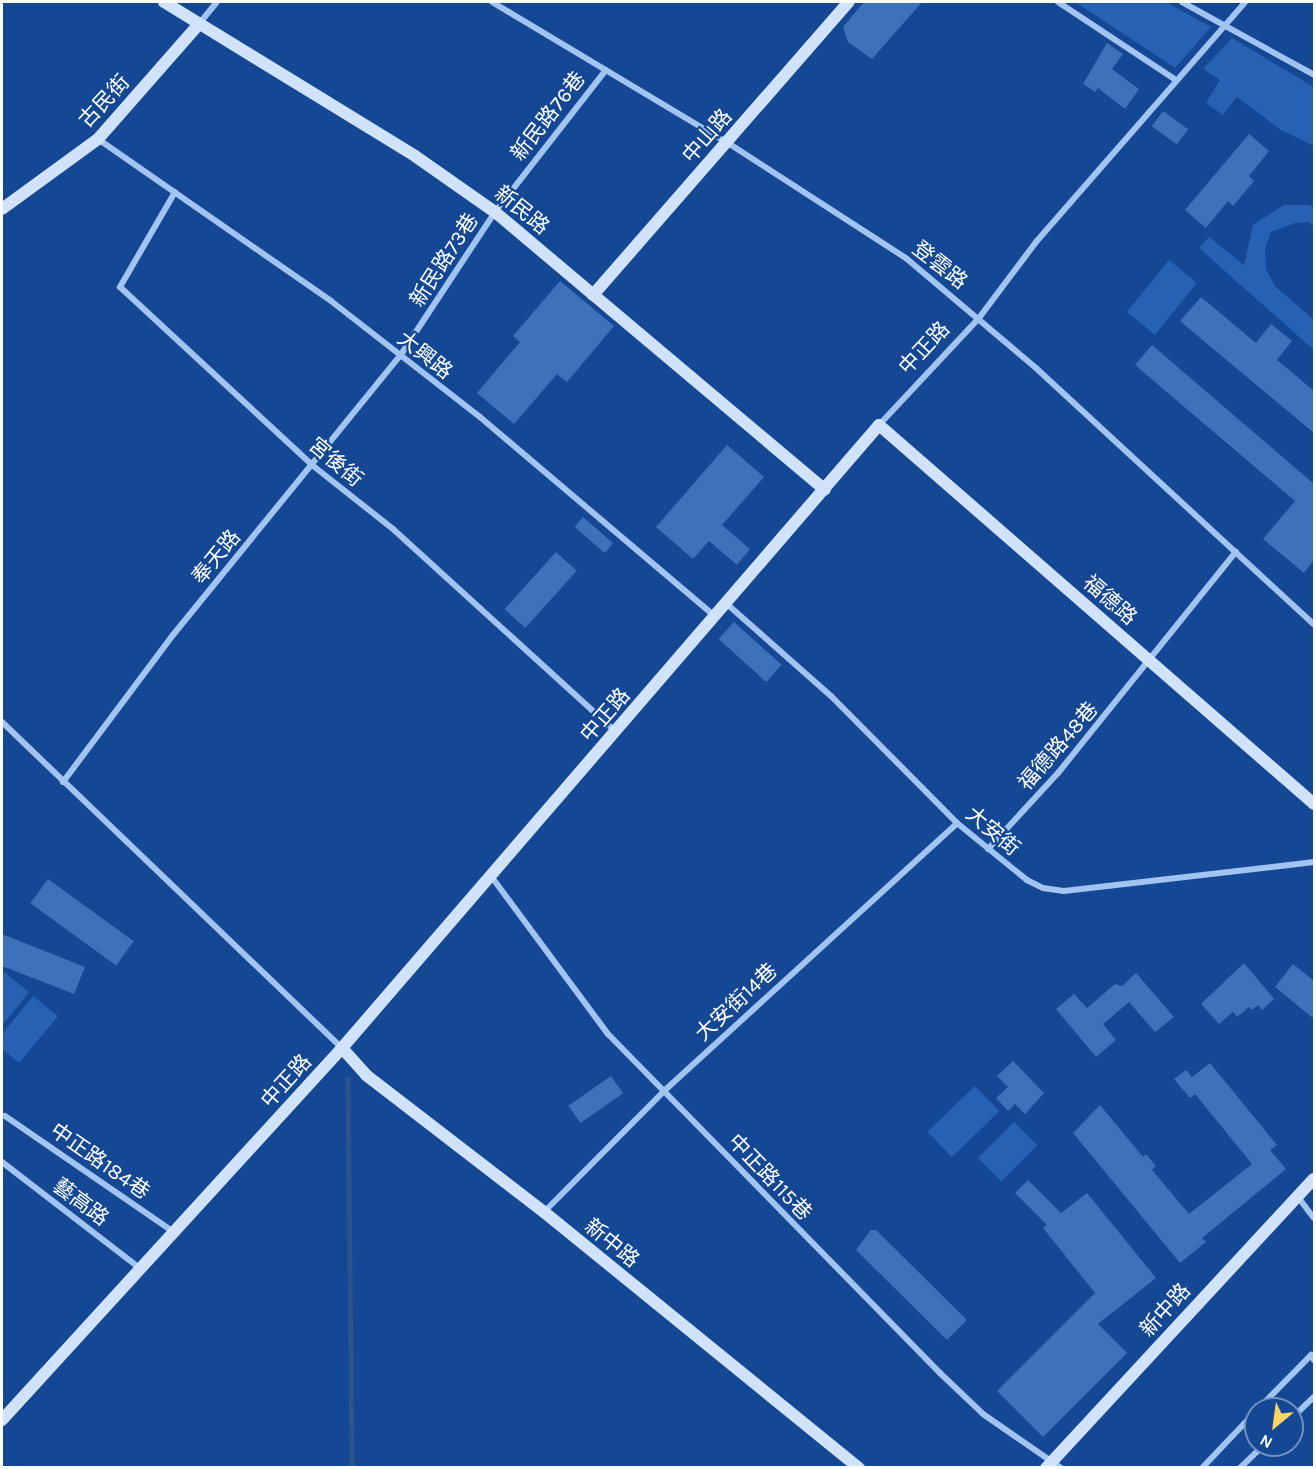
<!DOCTYPE html>
<html>
<head>
<meta charset="utf-8">
<style>
	body { margin:0 }
	#map { position:relative; width:1316px; height:1469px; overflow:hidden; background:#144894; font-family:Karla,"Noto Sans TC",sans-serif }
	div>[style] { position:absolute }
	[style*='--x'] { left:calc(var(--x)*1px); top:calc(var(--y)*1px); width:calc(var(--w)*1px); rotate:calc(var(--a)*1deg) }
	.green>* { inset:0; background:#2661b3; transform-origin:0 0 }
	.stream>* { height:4.5px; margin:-2.25px; padding:0 2.25px; transform-origin:2.25px; border-radius:2.25px; background:#2d538b }
	.building>* { inset:0; background:#3d71bc; transform-origin:0 0 }
	.street>* { height:6px; margin:-3px; padding:0 3px; transform-origin:3px; border-radius:3px; background:#a2c4f2 }
	.secondary>* { height:12px; margin:-6px; padding:0 6px; transform-origin:6px; border-radius:6px; background:#d1e3fc }
	span { translate:-50% -50%; white-space:nowrap; text-align:center; line-height:1.15; -webkit-text-stroke:4.5px #144894; paint-order:stroke }
	.street-label { font-size:21px; color:#fff }
	.frame { position:absolute; inset:0; border:3px solid #fff; pointer-events:none }
	.north { position:absolute; left:1244px; top:1397px; width:60px; height:60px; box-sizing:border-box; background:#144894; border:2px solid #7291bf; border-radius:50%; rotate:209deg; font-size:16px; font-weight:700; line-height:24px; text-align:center; color:#fff }
	.north::after { content:''; display:block; margin:auto; width:21px; height:27px; background:#ffd663; clip-path:polygon(50% 0,100% 100%,50% 72%,0 100%) }
</style>
</head>
<body>
<div id="map">
	<div class="green">
		<div style="clip-path:polygon(1075px 2px,1166px 2px,1211px 27px,1175px 68px)"></div>
		<div style="clip-path:polygon(1232px 38px,1314px 87px,1314px 146px,1281px 130px,1237px 97px,1223px 115px,1206px 103px,1220px 80px,1203px 69px)"></div>
		<div style="clip-path:polygon(1284px 205px,1310px 205px,1314px 209px,1314px 227px,1308px 222px,1295px 223px,1271px 232px,1265px 249px,1266px 269px,1275px 286px,1314px 320px,1314px 350px,1199px 248px,1209px 237px,1244px 265px,1253px 225px)"></div>
		<div style="left:1169px;top:260px;width:36px;height:67px;rotate:39deg"></div>
		<div style="clip-path:polygon(4px 972px,29px 992px,2px 1026px,2px 975px)"></div>
		<div style="clip-path:polygon(33px 996px,58px 1016px,19px 1063px,2px 1049px,2px 1034px)"></div>
		<div style="left:975px;top:1086px;width:35px;height:66px;rotate:46deg"></div>
		<div style="left:1014px;top:1122px;width:33px;height:51px;rotate:45deg"></div>
	</div>
	<div class="stream">
		<div style="--x:348;--y:1079;--w:389;--a:89.4"></div>
	</div>
	<div class="building">
		<div style="clip-path:polygon(864px 2px,922px 2px,872px 59px,848px 42px,843px 27px)"></div>
		<div style="clip-path:polygon(1107px 43px,1123px 54px,1112px 69px,1139px 89px,1125px 109px,1098px 88px,1095px 92px,1083px 84px)"></div>
		<div style="left:1163px;top:111px;width:31px;height:19px;rotate:36deg"></div>
		<div style="clip-path:polygon(1249px 134px,1269px 151px,1249px 176px,1254px 181px,1233px 206px,1228px 201px,1206px 228px,1185px 210px)"></div>
		<div style="clip-path:polygon(560px 281px,614px 326px,567px 382px,557px 374px,514px 424px,477px 393px,520px 342px,513px 336px)"></div>
		<div style="clip-path:polygon(1201px 297px,1256px 343px,1271px 324px,1292px 341px,1277px 360px,1314px 391px,1314px 433px,1180px 321px)"></div>
		<div style="clip-path:polygon(1152px 345px,1314px 484px,1314px 560px,1304px 573px,1263px 539px,1295px 501px,1135px 365px)"></div>
		<div style="clip-path:polygon(727px 445px,764px 477px,722px 525px,750px 549px,737px 565px,709px 541px,693px 559px,656px 527px)"></div>
		<div style="left:583px;top:517px;width:40px;height:13px;rotate:41deg"></div>
		<div style="left:556px;top:552px;width:28px;height:77px;rotate:42deg"></div>
		<div style="left:734px;top:622px;width:64px;height:23px;rotate:42deg"></div>
		<div style="left:48px;top:879px;width:106px;height:30px;rotate:36deg"></div>
		<div style="clip-path:polygon(2px 934px,85px 967px,74px 994px,2px 966px)"></div>
		<div style="clip-path:polygon(1244px 963px,1274px 999px,1262px 1010px,1258px 1005px,1252px 1010px,1249px 1007px,1237px 1017px,1233px 1012px,1219px 1024px,1201px 1004px)"></div>
		<div style="clip-path:polygon(1293px 964px,1314px 981px,1314px 1019px,1275px 987px)"></div>
		<div style="clip-path:polygon(1136px 973px,1174px 1017px,1155px 1032px,1129px 1002px,1103px 1024px,1116px 1040px,1096px 1057px,1056px 1009px,1074px 994px,1087px 1008px,1115px 984px,1122px 986px)"></div>
		<div style="clip-path:polygon(1013px 1061px,1044px 1093px,1025px 1114px,1015px 1104px,1008px 1111px,996px 1098px,1008px 1087px,997px 1076px)"></div>
		<div style="clip-path:polygon(1210px 1063px,1277px 1145px,1270px 1150px,1286px 1169px,1202px 1238px,1206px 1242px,1180px 1263px,1073px 1133px,1100px 1105px,1143px 1157px,1146px 1154px,1156px 1166px,1152px 1170px,1189px 1214px,1252px 1164px,1195px 1094px,1190px 1098px,1174px 1079px,1186px 1070px,1192px 1077px)"></div>
		<div style="left:611px;top:1076px;width:21px;height:52px;rotate:55deg"></div>
		<div style="clip-path:polygon(1028px 1180px,1061px 1213px,1087px 1193px,1156px 1278px,1098px 1324px,1127px 1353px,1043px 1437px,997px 1391px,1095px 1293px,1043px 1228px,1047px 1225px,1015px 1193px)"></div>
		<div style="clip-path:polygon(871px 1230px,876px 1230px,967px 1320px,947px 1340px,856px 1250px)"></div>
	</div>
	<div class="street">
		<div style="--x:492;--y:2;--w:275;--a:30.9"></div>
		<div style="--x:728;--y:143;--w:213;--a:32.9"></div>
		<div style="--x:907;--y:259;--w:170;--a:40.2"></div>
		<div style="--x:1037;--y:369;--w:377;--a:42.7"></div>
		<div style="--x:1058;--y:2;--w:141;--a:33.5"></div>
		<div style="--x:1182;--y:2;--w:151;--a:28.9"></div>
		<div style="--x:199;--y:24;--w:28;--a:-51"></div>
		<div style="--x:98;--y:139;--w:284;--a:34.8"></div>
		<div style="--x:331;--y:301;--w:189;--a:37.9"></div>
		<div style="--x:480;--y:417;--w:309;--a:40.3"></div>
		<div style="--x:175;--y:192;--w:110;--a:120.1"></div>
		<div style="--x:120;--y:287;--w:262;--a:42.8"></div>
		<div style="--x:312;--y:465;--w:103;--a:38.3"></div>
		<div style="--x:393;--y:529;--w:302;--a:42.3"></div>
		<div style="--x:879;--y:425;--w:146;--a:-46.9"></div>
		<div style="--x:979;--y:318;--w:95;--a:-53.1"></div>
		<div style="--x:1036;--y:242;--w:318;--a:-48.9"></div>
		<div style="--x:728;--y:605;--w:137;--a:41.5"></div>
		<div style="--x:831;--y:696;--w:179;--a:45.2"></div>
		<div style="--x:957;--y:823;--w:90;--a:39.2"></div>
		<div style="--x:1027;--y:880;--w:18;--a:27"></div>
		<div style="--x:1043;--y:888;--w:21;--a:8"></div>
		<div style="--x:1064;--y:891;--w:252;--a:-6.6"></div>
		<div style="--x:2;--y:722;--w:471;--a:43.8"></div>
		<div style="--x:63;--y:782;--w:184;--a:-53.2"></div>
		<div style="--x:173;--y:635;--w:360;--a:-50.9"></div>
		<div style="--x:400;--y:356;--w:173;--a:-56.6"></div>
		<div style="--x:495;--y:212;--w:180;--a:-52"></div>
		<div style="--x:988;--y:849;--w:103;--a:-47.4"></div>
		<div style="--x:1058;--y:773;--w:284;--a:-51.2"></div>
		<div style="--x:491;--y:876;--w:197;--a:53.5"></div>
		<div style="--x:608;--y:1034;--w:474;--a:45.6"></div>
		<div style="--x:940;--y:1373;--w:59;--a:43.6"></div>
		<div style="--x:983;--y:1414;--w:95;--a:34.7"></div>
		<div style="--x:5;--y:1116;--w:206;--a:34.5"></div>
		<div style="--x:2;--y:1162;--w:175;--a:37.6"></div>
		<div style="--x:1298;--y:1197;--w:26;--a:53"></div>
		<div style="--x:544;--y:1212;--w:170;--a:-45.2"></div>
		<div style="--x:664;--y:1091;--w:397;--a:-42.4"></div>
		<div style="--x:1258;--y:1409;--w:76;--a:-45.5"></div>
		<div style="--x:1311;--y:1355;--w:6;--a:59"></div>
		<div style="--x:1292;--y:1418;--w:30;--a:-44"></div>
		<div style="--x:1202;--y:1468;--w:79;--a:-46.5"></div>
		<div style="--x:1240;--y:1468;--w:33;--a:-44"></div>
	</div>
	<div class="secondary">
		<div style="--x:164;--y:2;--w:294;--a:31.5"></div>
		<div style="--x:415;--y:156;--w:98;--a:35"></div>
		<div style="--x:495;--y:212;--w:431;--a:40.1"></div>
		<div style="--x:2;--y:209;--w:119;--a:-36.1"></div>
		<div style="--x:98;--y:139;--w:153;--a:-48.7"></div>
		<div style="--x:593;--y:295;--w:389;--a:-48.9"></div>
		<div style="--x:342;--y:1048;--w:36;--a:48"></div>
		<div style="--x:366;--y:1075;--w:225;--a:37.6"></div>
		<div style="--x:544;--y:1212;--w:406;--a:39.1"></div>
		<div style="--x:2;--y:1420;--w:504;--a:-47.57"></div>
		<div style="--x:342;--y:1048;--w:822;--a:-49.24"></div>
		<div style="--x:879;--y:425;--w:577;--a:41.06"></div>
		<div style="--x:1046;--y:1468;--w:394;--a:-47.2"></div>
	</div>
	<div class="street-label">
		<span style="left:104px;top:101px;rotate:-47deg">古民街</span>
		<span style="left:548px;top:116px;rotate:-52deg">新民路76巷</span>
		<span style="left:707px;top:136px;rotate:-49deg">中山路</span>
		<span style="left:522px;top:210px;rotate:39deg">新民路</span>
		<span style="left:444px;top:260px;rotate:-57deg">新民路73巷</span>
		<span style="left:940px;top:265px;rotate:38deg">登雲路</span>
		<span style="left:924px;top:348px;rotate:-47deg">中正路</span>
		<span style="left:425px;top:355px;rotate:38deg">大興路</span>
		<span style="left:336px;top:462px;rotate:40deg">宮後街</span>
		<span style="left:216px;top:557px;rotate:-51deg">奉天路</span>
		<span style="left:1110px;top:600px;rotate:41deg">福德路</span>
		<span style="left:605px;top:715px;rotate:-49deg">中正路</span>
		<span style="left:1058px;top:746px;rotate:-49deg">福德路48巷</span>
		<span style="left:993px;top:831px;rotate:40deg">大安街</span>
		<span style="left:736px;top:1002px;rotate:-43deg">大安街14巷</span>
		<span style="left:286px;top:1081px;rotate:-48deg">中正路</span>
		<span style="left:100px;top:1161px;rotate:35deg">中正路184巷</span>
		<span style="left:770px;top:1177px;rotate:46deg">中正路115巷</span>
		<span style="left:81px;top:1202px;rotate:37deg">藝高路</span>
		<span style="left:612px;top:1243px;rotate:39deg">新中路</span>
		<span style="left:1165px;top:1310px;rotate:-48deg">新中路</span>
	</div>
	<div class="frame"></div>
	<div class="north">N</div>
</div>
</body>
</html>
